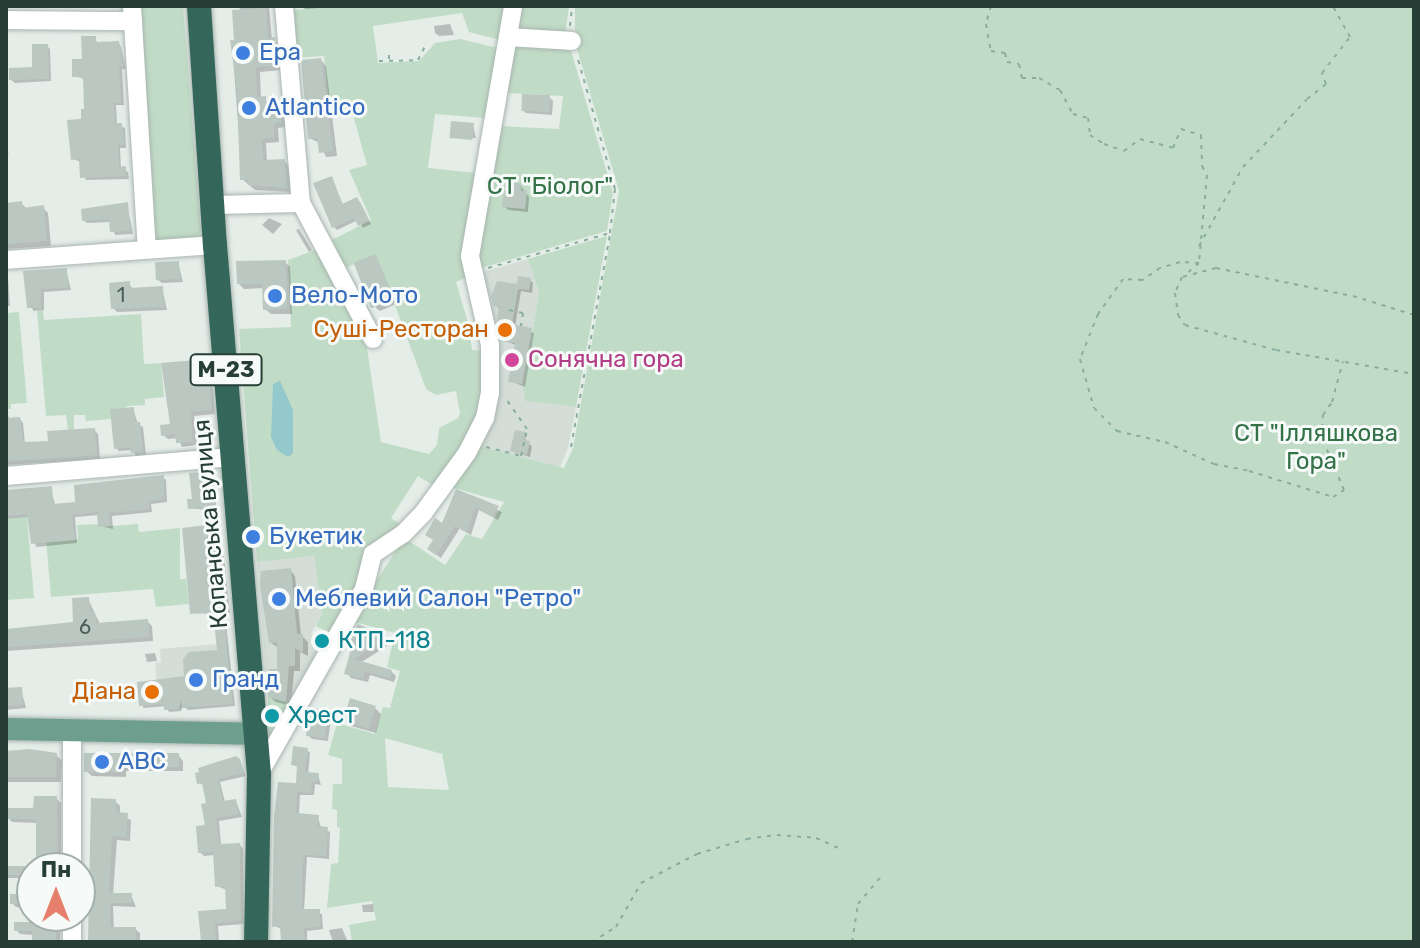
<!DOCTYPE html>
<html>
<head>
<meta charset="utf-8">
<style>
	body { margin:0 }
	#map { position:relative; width:1420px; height:948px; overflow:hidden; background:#e5ede9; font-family:Rubik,sans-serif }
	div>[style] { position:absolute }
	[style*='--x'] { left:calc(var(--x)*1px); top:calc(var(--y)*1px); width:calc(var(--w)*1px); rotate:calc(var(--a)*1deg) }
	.built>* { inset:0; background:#d4ddd8 }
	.green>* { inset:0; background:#c1dcc6 }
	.water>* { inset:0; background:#93c8cd }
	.shadow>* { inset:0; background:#0003; transform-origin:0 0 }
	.building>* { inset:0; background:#bbc8c2; transform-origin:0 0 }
	.path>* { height:2px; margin-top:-1px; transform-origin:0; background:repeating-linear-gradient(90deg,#89ae9f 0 4px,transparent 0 10px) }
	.roads { filter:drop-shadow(0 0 2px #a8b5af) drop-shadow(0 0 2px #a8b5af) }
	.minor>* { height:18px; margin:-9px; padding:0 9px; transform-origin:9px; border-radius:9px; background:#fff }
	.major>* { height:22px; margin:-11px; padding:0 11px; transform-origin:11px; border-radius:11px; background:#6e9f8e }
	.highway>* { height:24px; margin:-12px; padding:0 12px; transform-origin:12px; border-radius:12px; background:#346759 }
	.dots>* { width:22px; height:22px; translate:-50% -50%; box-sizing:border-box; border:4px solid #f6faf8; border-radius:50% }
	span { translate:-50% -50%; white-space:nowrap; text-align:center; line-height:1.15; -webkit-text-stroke:6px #f6faf8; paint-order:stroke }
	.number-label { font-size:20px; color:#4b6058 }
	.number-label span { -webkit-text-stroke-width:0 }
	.shield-label span { padding:2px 6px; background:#f6faf8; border:2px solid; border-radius:6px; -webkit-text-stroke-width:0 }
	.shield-label { font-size:22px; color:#263e35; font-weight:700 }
	.shop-label { font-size:24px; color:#366cbe }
	.left { translate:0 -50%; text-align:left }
	.park-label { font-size:24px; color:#337147 }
	.food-label { font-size:24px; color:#c56008 }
	.right { translate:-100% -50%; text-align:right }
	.hotel-label { font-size:24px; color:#b23c85 }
	.street-label { font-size:24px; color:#263e35 }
	.culture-label { font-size:24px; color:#0d838f }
	.frame { position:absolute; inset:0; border:8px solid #263e35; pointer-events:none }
	.north { position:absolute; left:16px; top:852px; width:80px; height:80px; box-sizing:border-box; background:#f6faf8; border:2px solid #a3afaa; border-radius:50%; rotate:0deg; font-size:22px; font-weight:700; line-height:32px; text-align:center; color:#263e35 }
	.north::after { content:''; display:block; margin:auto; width:28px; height:36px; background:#e67f6b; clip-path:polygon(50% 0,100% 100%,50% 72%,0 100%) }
</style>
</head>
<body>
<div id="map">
	<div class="built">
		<div style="clip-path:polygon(528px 259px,539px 293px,523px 389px,525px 401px,576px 407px,568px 448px,560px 467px,479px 446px,489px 422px,479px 273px)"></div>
		<div style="clip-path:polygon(314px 556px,322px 614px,311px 634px,321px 636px,317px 644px,322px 647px,291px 703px,268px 697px,257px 562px)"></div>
		<div style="clip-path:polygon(227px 643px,233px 704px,164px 710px,164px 704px,159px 704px,155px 663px,161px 662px,160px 649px)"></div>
	</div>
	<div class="green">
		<div style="clip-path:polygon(140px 6px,183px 6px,201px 231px,197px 239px,158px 240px,154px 234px)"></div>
		<div style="clip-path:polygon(321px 6px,509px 6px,500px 40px,469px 32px,462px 13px,373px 26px,378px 63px,419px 61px,435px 43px,460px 39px,498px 48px,485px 118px,435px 114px,428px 168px,476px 173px,467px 277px,456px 282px,469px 326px,472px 350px,484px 351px,481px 397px,476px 421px,436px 487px,418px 476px,391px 518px,403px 526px,359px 587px,331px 634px,316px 626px,322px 614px,314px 556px,257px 562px,239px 329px,291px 327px,288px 260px,318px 249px,367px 348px,381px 442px,429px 454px,437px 445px,439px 428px,458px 418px,460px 413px,456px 391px,436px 395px,426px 389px,376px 254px,346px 268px,332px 240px,371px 220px,349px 170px,367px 165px,353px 115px,330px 118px,324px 56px,294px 58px,290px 11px)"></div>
		<div style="clip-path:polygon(519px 6px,569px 6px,565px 36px,514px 32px)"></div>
		<div style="clip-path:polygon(evenodd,575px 6px,1414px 6px,1414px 942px,352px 942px,349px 925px,376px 920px,372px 901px,327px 908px,331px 864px,338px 863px,340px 828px,337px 827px,337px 810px,332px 809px,333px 784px,342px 784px,342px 759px,328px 755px,337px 723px,375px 734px,383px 707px,390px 708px,400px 671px,387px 667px,395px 633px,351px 621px,402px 541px,409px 541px,445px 565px,466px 534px,482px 539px,504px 502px,450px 487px,479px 446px,564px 468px,573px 448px,619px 191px,575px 42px,575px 6px,385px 738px,442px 754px,449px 790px,388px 787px,385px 738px)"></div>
		<div style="clip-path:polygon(516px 42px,569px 44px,613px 193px,607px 231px,478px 269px,476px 262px,500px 126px,559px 129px,563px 96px,506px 93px)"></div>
		<div style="clip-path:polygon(607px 236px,576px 407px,525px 401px,523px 389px,539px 293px,528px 259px)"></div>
		<div style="clip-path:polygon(43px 310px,44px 320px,141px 314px,144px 364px,161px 363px,164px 397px,145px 399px,145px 405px,127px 406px,111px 419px,86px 421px,85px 415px,74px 415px,74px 430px,68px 430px,66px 415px,46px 416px,37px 311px)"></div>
		<div style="clip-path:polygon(19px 312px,27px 403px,11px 404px,11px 409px,6px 409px,6px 313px)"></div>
		<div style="clip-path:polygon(27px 517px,34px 598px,6px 600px,6px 519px)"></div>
		<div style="clip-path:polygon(98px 524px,99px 527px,138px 524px,139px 532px,180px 528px,180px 579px,186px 579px,189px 604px,156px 607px,153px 589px,51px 597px,45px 529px,62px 541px,78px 539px,77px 525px)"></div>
		<div style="clip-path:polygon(268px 697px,291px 703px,272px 735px,268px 734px)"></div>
	</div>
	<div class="water">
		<div style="clip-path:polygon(280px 381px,293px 410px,293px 453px,288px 457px,277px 450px,271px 437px,273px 384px)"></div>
	</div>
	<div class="shadow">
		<div style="clip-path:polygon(240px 6px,269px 6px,272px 40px,279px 44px,281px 70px,260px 72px,261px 99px,270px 103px,270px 115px,280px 114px,285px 119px,286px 127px,278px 128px,279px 142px,266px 143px,267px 162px,284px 161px,289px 166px,291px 192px,255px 190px,242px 179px,232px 42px,236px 42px)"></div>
		<div style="clip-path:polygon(302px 6px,320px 6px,320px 8px,305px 9px)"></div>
		<div style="clip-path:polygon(450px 24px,454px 35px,439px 36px,435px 33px,434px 26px)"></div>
		<div style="clip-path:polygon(95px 38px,98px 44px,118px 43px,121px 47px,126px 69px,122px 69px,124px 105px,116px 105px,117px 125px,125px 128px,126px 148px,120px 148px,121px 169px,128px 172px,129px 179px,86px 180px,81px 162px,73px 159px,86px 111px,85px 79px,74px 76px)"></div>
		<div style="clip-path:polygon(47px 46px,50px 49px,51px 81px,15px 83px,11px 80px,34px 69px)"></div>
		<div style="clip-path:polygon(321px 60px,326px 66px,337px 156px,326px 157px,320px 143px,309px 138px)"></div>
		<div style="clip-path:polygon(549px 97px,553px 101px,552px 115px,526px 113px,523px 110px)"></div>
		<div style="clip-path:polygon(452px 124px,473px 125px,476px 138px,452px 138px)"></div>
		<div style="left:6px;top:151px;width:4px;height:27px;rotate:45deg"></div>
		<div style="clip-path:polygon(332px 178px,343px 205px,360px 202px,371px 224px,363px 228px,358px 220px,337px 230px,334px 227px)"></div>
		<div style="clip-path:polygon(520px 185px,529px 197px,528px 212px,508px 210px,504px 206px)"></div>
		<div style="clip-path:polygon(21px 203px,27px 209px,43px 208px,48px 213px,51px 246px,6px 249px,6px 204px)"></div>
		<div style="clip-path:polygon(127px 204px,133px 234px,115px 235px,111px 222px,87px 223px,84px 220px)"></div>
		<div style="clip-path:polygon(269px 218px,282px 224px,273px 234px,262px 225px)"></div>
		<div style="clip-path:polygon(299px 229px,312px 250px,309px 252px,296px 230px)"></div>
		<div style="clip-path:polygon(376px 256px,396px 304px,380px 311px,376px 308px)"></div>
		<div style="clip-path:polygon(285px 262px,290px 267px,292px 314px,271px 314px,265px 309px,264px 288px,244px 289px,239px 284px)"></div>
		<div style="clip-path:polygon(178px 263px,183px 282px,162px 283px,158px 280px)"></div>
		<div style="clip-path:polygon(66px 270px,71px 290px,44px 292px,44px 310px,33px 311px,25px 273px)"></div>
		<div style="clip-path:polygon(6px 275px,8px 277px,10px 306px,6px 306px)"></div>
		<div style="clip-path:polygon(530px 280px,533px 283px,532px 293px,521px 291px,515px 327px,534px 333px,525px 387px,510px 381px,516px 345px,503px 340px,499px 309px,496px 305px)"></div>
		<div style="clip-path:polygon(129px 283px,133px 290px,162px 288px,167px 310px,117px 312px,113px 308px)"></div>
		<div style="clip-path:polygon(207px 361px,211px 366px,215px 414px,194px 416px,197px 445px,182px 447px,178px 438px,168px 439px,163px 435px)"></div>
		<div style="clip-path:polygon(133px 409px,138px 424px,143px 427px,146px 455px,136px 456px,133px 450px,119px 451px,116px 448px)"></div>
		<div style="clip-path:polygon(6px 411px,10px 420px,20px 419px,23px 423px,25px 444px,50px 443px,94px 430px,98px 434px,100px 459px,6px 465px)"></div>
		<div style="clip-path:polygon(525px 434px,526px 442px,532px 446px,530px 457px,512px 451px)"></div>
		<div style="clip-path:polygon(212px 473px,220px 536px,215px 536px,217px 554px,224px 556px,230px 613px,225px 613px,235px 706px,188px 710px,183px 705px,181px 711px,169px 712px,166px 706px,144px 708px,141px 705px,186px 678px,219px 651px,216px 614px,191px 613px,208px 527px,206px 510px,190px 508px)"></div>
		<div style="clip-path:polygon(163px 477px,166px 480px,167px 502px,151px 504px,152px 512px,112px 516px,113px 529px,100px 526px,99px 515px,75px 517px,77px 543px,36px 547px,29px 517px,6px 519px,6px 492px,51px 489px,55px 505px,77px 504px)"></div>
		<div style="clip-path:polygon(457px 492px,502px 512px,498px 520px,479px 510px,471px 535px,460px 528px,441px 558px,434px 553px)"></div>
		<div style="clip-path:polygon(290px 570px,295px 576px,301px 635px,308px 642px,308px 656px,300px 652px,300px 671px,294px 671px,291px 706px,276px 702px,270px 697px,279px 671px,279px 648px,271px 643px)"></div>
		<div style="clip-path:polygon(88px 599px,100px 624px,147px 621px,152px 626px,153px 641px,6px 651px,6px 631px,76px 624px)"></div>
		<div style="clip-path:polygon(383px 637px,387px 646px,360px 663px,391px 671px,396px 676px,394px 682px,370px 675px,368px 682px,351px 678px,347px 673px,353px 651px,348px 647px)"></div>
		<div style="clip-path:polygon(145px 654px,155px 653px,157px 661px,147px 662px)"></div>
		<div style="clip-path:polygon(21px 689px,26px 708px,6px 710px,6px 690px)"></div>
		<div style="clip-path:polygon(375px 708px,381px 714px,376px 733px,351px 726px,345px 720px)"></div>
		<div style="clip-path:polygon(327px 714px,331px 718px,328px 741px,312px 739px,308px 735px)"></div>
		<div style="clip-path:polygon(307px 750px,310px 753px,308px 775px,318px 775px,321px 785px,315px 784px,314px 795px,300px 795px,299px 816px,318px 817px,321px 828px,330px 832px,329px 859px,307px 857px,304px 911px,322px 914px,323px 929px,307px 931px,307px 942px,283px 942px,282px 929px,274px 926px,298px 785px,299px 768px,293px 764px)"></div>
		<div style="clip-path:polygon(6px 751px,56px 755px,62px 761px,61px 782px,6px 782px)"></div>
		<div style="clip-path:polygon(178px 755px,183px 761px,183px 771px,126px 771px,126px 777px,92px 776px,86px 771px)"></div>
		<div style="clip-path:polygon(239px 760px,246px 776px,220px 782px,225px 802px,236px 801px,242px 817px,219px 821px,221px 846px,240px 845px,243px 849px,244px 924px,218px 926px,219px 942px,202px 942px,200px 913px,228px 911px,227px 890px,217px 886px,215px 855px,204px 856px,200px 852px,208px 805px,205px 786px,199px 783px)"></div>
		<div style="clip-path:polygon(56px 798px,61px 803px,61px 868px,38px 868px,38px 823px,12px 822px,8px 818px)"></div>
		<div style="clip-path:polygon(93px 800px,115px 801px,120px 806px,120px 815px,131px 820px,130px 841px,117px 840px,113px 895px,131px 895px,136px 907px,113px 906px,114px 929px,135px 929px,140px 933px,140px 942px,92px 942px)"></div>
		<div style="left:6px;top:868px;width:26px;height:10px"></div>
		<div style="clip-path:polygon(32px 896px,32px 908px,16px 907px,12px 903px)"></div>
		<div style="clip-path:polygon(373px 904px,374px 912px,363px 912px,362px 905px)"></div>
		<div style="clip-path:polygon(37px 916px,61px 916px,60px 942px,34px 942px,34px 935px,20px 934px,16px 930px,36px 924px)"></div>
		<div style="clip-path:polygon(342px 928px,347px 940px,333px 942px,329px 930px)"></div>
	</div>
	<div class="building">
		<div style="clip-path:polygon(266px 8px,268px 38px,275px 37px,277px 66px,256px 67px,257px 97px,266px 96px,266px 114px,281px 112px,282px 122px,274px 123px,274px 138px,262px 139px,263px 160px,285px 159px,287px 188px,248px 185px,248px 180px,240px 180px,237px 90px,230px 40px,234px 40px,232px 10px)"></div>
		<div style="clip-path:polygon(81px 36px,96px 36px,96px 42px,119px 41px,124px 66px,119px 67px,121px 103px,114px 103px,115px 123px,122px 123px,124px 145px,118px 145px,119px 167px,126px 166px,126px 176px,80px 178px,79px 159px,71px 160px,67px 120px,81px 119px,81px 109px,84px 109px,83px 77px,72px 77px,72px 59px,82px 59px)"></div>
		<div style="clip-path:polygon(32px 44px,48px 44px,49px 79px,9px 80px,9px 68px,32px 67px)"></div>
		<div style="clip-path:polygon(321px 58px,333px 151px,319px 153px,317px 138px,308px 139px,301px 60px)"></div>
		<div style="left:522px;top:94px;width:28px;height:17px;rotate:2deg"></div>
		<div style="left:451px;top:121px;width:23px;height:17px;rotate:5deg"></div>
		<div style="clip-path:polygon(332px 176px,342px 204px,357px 197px,369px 220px,358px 226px,354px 218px,332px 228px,313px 183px)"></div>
		<div style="clip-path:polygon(505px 182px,521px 183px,521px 191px,527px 191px,525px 209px,502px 207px)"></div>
		<div style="clip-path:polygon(22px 201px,23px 208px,44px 205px,47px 241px,6px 244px,6px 203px)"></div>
		<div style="clip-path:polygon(128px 202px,130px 231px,110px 232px,109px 219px,82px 221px,81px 209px)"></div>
		<div style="left:376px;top:254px;width:49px;height:24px;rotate:69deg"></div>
		<div style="clip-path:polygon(286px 260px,287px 309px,263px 310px,262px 284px,237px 284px,236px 261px)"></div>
		<div style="left:179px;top:261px;width:18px;height:24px;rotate:87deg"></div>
		<div style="clip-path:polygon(67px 268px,68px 288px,41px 289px,41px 308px,27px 308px,23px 271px)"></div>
		<div style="clip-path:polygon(518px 276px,531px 278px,529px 290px,518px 289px,512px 324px,532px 328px,522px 384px,508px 382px,515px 343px,501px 341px,497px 320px,499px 307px,494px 306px,491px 296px,497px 281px,517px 284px)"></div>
		<div style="clip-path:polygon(130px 281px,130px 288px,163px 286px,164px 307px,111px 309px,109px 283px)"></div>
		<div style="clip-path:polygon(208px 359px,212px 410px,191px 412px,193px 442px,176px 443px,175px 434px,161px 436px,160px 425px,170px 424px,161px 363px)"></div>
		<div style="clip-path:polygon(134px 407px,135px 422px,140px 422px,143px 452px,131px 453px,130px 447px,114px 449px,110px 409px)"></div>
		<div style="clip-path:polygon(20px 417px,23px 442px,48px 441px,47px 431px,95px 428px,97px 456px,6px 461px,6px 418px)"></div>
		<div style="clip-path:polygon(515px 430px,526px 432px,524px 440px,530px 441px,527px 455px,510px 451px)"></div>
		<div style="clip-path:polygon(213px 471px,218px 534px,214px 534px,216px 552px,222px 551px,228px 611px,223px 611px,233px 704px,183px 708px,181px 701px,179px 709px,164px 710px,164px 704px,139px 706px,137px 682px,184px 676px,183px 659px,189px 652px,217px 650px,213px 612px,190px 614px,182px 528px,206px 525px,204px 508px,188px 509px,187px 499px,192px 499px,189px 473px)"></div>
		<div style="clip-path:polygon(164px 475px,164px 499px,149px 501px,149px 509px,109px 513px,110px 526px,98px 527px,97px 512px,72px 515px,75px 540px,31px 544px,27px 514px,6px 516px,6px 490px,52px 486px,53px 504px,75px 502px,74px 485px)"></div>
		<div style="clip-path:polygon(456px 489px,499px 506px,493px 517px,475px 507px,467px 533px,455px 526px,436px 555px,427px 549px,433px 540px,425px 535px,435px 518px,442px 523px)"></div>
		<div style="clip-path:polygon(291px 568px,297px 634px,303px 634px,303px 653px,295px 648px,295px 666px,289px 666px,286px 702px,268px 697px,269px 669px,277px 669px,277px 643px,269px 643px,260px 585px,261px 571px)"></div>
		<div style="clip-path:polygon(89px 597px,90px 612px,95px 612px,96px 623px,148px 619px,149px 637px,6px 647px,6px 629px,73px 622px,72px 598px)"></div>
		<div style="clip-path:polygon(358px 624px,384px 635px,383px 642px,354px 659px,392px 670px,390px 678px,365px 672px,363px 679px,344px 674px,351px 649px,346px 647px)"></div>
		<div style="left:22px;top:687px;width:18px;height:16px;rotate:87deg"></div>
		<div style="left:350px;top:698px;width:27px;height:24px;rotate:17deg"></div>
		<div style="clip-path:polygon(311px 707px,328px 712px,325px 738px,306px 736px)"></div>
		<div style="clip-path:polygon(293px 746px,308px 748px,305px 772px,319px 773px,318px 782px,312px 782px,311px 793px,297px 792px,296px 813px,319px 815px,318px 826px,328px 827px,326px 856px,304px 855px,302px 873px,302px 909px,320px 909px,320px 927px,304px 928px,305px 942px,281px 942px,280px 926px,272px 927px,274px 816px,278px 782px,296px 783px,297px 766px,291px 765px)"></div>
		<div style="clip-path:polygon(29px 749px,57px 753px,56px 777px,6px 777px,6px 751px)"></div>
		<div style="clip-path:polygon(84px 753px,179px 753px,179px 767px,122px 766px,122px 772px,84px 772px)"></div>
		<div style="clip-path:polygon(236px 756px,240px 759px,244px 773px,218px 779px,223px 801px,236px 799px,239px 814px,216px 818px,219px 844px,240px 843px,241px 921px,215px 923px,216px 942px,201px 942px,198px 911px,226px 909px,225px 886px,215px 887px,213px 852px,198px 853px,196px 826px,205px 825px,201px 804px,206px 803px,202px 783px,197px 784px,195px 773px,199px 772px,198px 768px)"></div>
		<div style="clip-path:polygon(34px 796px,57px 796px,58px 868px,36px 868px,36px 823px,34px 819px,6px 819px,6px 808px,33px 808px)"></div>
		<div style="clip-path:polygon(91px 798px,116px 799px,116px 812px,128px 813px,126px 837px,112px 836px,109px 893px,132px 893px,132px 903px,110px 903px,110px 921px,111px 927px,136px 927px,136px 942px,88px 941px)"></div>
		<div style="left:6px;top:866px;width:26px;height:9px"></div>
		<div style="left:10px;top:894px;width:22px;height:10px"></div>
		<div style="clip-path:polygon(35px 916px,57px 916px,56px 941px,32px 940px,32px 931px,14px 931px,14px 922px,34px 922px)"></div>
	</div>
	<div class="path">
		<div style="--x:991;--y:6;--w:19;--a:106"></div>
		<div style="--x:986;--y:24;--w:27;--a:80"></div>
		<div style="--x:991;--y:51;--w:14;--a:8"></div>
		<div style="--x:1005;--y:53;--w:9;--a:77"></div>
		<div style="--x:1007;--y:62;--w:12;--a:9"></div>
		<div style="--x:1019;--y:64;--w:14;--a:78"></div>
		<div style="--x:1022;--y:78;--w:17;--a:0"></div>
		<div style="--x:1039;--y:78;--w:24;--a:30"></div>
		<div style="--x:1060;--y:90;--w:27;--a:62"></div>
		<div style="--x:1073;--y:114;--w:16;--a:15"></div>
		<div style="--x:1088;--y:118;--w:17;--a:83"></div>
		<div style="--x:1090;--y:135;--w:17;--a:33"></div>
		<div style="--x:1104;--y:144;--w:21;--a:19"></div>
		<div style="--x:1124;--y:151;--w:20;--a:-37"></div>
		<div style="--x:1140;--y:139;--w:34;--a:15"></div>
		<div style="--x:1173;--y:148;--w:21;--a:-67"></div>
		<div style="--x:1181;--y:129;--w:21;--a:17"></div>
		<div style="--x:1201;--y:135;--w:31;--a:88"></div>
		<div style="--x:1202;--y:166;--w:10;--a:61"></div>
		<div style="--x:1207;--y:175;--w:88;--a:95.2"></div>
		<div style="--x:1199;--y:263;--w:18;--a:139"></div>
		<div style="--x:570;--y:26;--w:20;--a:-84"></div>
		<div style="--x:389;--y:59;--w:10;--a:-90"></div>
		<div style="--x:379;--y:61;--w:39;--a:-1"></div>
		<div style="--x:418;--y:60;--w:20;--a:-63"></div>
		<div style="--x:1199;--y:246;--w:90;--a:-60.9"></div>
		<div style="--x:1243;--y:167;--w:93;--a:-46.7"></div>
		<div style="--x:1307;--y:99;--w:24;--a:-38"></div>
		<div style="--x:1326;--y:84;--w:12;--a:-110"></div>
		<div style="--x:1322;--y:73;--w:46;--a:-52.1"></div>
		<div style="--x:1350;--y:37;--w:35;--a:-119"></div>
		<div style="--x:1199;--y:263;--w:19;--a:-177"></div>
		<div style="--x:1180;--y:262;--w:21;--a:163"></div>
		<div style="--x:1160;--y:268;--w:22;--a:146"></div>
		<div style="--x:1142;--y:280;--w:19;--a:-177"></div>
		<div style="--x:1123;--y:279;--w:43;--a:125.5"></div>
		<div style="--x:1098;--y:314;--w:48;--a:111.8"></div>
		<div style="--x:1080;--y:359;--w:51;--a:74.1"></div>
		<div style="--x:1094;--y:408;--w:33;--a:45"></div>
		<div style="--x:1117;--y:431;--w:49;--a:12.9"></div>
		<div style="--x:1165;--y:442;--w:54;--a:24.2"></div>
		<div style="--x:1214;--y:464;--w:36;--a:11"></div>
		<div style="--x:1249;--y:471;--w:88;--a:17.2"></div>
		<div style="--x:1333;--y:497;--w:13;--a:-32"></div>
		<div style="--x:1344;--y:490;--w:56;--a:-112.9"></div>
		<div style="--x:1322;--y:438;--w:23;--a:-88"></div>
		<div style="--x:1323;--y:415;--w:16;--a:-55"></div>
		<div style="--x:1332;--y:402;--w:42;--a:-75"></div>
		<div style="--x:488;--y:268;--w:127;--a:-16"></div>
		<div style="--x:610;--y:233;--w:44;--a:-83.5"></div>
		<div style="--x:615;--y:189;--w:138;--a:-105.9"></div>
		<div style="--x:509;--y:310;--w:14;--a:12"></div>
		<div style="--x:523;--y:313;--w:13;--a:99"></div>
		<div style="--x:1414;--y:315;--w:60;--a:-162.5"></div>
		<div style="--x:1357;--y:297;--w:144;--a:-168.4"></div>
		<div style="--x:1216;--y:268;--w:35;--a:165"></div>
		<div style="--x:1182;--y:277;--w:17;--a:114"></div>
		<div style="--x:1175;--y:293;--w:22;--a:82"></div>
		<div style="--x:1178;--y:315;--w:12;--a:55"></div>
		<div style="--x:1185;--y:325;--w:94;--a:15.4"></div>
		<div style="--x:1276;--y:350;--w:140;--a:9.9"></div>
		<div style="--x:486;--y:447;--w:36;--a:14"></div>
		<div style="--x:521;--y:456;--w:28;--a:-77"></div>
		<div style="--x:527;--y:429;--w:38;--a:-125"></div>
		<div style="--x:571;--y:447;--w:217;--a:-79.6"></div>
		<div style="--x:592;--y:942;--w:28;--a:-32"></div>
		<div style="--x:616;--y:927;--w:51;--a:-60.4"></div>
		<div style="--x:641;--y:883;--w:63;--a:-27.4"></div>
		<div style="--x:697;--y:854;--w:52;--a:-16.7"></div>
		<div style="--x:747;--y:839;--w:30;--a:-8"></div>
		<div style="--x:777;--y:835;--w:39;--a:4"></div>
		<div style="--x:816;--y:838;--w:24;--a:24"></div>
		<div style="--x:852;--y:942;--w:38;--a:-81"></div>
		<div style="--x:858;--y:904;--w:35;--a:-50"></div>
	</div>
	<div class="roads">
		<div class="minor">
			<div style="--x:132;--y:6;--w:243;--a:86.5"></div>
			<div style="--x:284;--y:6;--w:198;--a:85.1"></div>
			<div style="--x:301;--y:203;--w:154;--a:62.1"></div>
			<div style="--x:6;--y:20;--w:127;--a:0.5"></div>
			<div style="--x:509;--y:37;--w:63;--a:3.6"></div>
			<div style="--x:214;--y:205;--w:87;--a:-1.3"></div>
			<div style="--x:6;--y:260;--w:210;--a:-4.1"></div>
			<div style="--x:6;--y:476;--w:227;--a:-4.8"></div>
			<div style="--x:72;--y:731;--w:137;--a:90"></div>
			<div style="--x:259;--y:774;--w:213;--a:-60.4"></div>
			<div style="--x:364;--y:589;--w:36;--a:-76"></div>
			<div style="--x:373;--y:554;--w:36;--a:-34"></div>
			<div style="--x:403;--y:534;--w:30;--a:-46"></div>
			<div style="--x:424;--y:512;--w:73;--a:-53.9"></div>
			<div style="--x:467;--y:453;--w:39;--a:-63"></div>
			<div style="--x:485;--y:418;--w:25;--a:-79"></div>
			<div style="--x:490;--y:393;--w:48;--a:-90"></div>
			<div style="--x:490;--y:345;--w:91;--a:-102.7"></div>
			<div style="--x:470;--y:256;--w:254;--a:-80.2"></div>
			<div style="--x:72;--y:916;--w:26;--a:90"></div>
		</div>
		<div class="major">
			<div style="--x:6;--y:729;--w:250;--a:1.1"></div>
		</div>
		<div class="highway">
			<div style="--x:199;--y:6;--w:240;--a:86.2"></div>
			<div style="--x:215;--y:245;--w:531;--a:85.25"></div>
			<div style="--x:259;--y:774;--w:168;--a:91"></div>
		</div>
	</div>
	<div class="dots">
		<div style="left:243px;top:53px;background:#3f7fe0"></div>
		<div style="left:249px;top:108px;background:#3f7fe0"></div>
		<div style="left:275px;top:296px;background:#3f7fe0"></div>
		<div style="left:505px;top:330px;background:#e8710a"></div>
		<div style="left:512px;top:360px;background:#d1479c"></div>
		<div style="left:253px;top:537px;background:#3f7fe0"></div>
		<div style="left:279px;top:599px;background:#3f7fe0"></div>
		<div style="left:322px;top:641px;background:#0f9aa8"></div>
		<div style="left:196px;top:680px;background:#3f7fe0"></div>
		<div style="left:152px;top:692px;background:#e8710a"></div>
		<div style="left:272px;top:716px;background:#0f9aa8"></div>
		<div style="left:102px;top:762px;background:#3f7fe0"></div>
	</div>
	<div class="number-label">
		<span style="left:121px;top:295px">1</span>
		<span style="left:85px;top:627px">6</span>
	</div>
	<div class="shield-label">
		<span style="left:226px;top:370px">М-23</span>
	</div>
	<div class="shop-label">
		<span class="left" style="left:259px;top:53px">Ера</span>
		<span class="left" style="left:265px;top:108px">Atlantico</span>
		<span class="left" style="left:291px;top:296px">Вело-Мото</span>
		<span class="left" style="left:269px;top:537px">Букетик</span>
		<span class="left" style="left:295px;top:599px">Меблевий Салон "Ретро"</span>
		<span class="left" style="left:212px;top:680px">Гранд</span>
		<span class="left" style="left:118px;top:762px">ABC</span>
	</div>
	<div class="park-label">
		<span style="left:550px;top:187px">СТ "Біолог"</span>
		<span style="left:1316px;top:448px">СТ "Ілляшкова<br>Гора"</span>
	</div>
	<div class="food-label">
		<span class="right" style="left:489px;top:330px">Суші-Ресторан</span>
		<span class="right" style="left:136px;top:692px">Діана</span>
	</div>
	<div class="hotel-label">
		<span class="left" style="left:528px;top:360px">Сонячна гора</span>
	</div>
	<div class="street-label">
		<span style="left:211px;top:524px;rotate:-95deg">Копанська вулиця</span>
	</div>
	<div class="culture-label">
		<span class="left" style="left:338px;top:641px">КТП-118</span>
		<span class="left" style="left:288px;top:716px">Хрест</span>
	</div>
	<div class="frame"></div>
	<div class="north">Пн</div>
</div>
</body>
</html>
